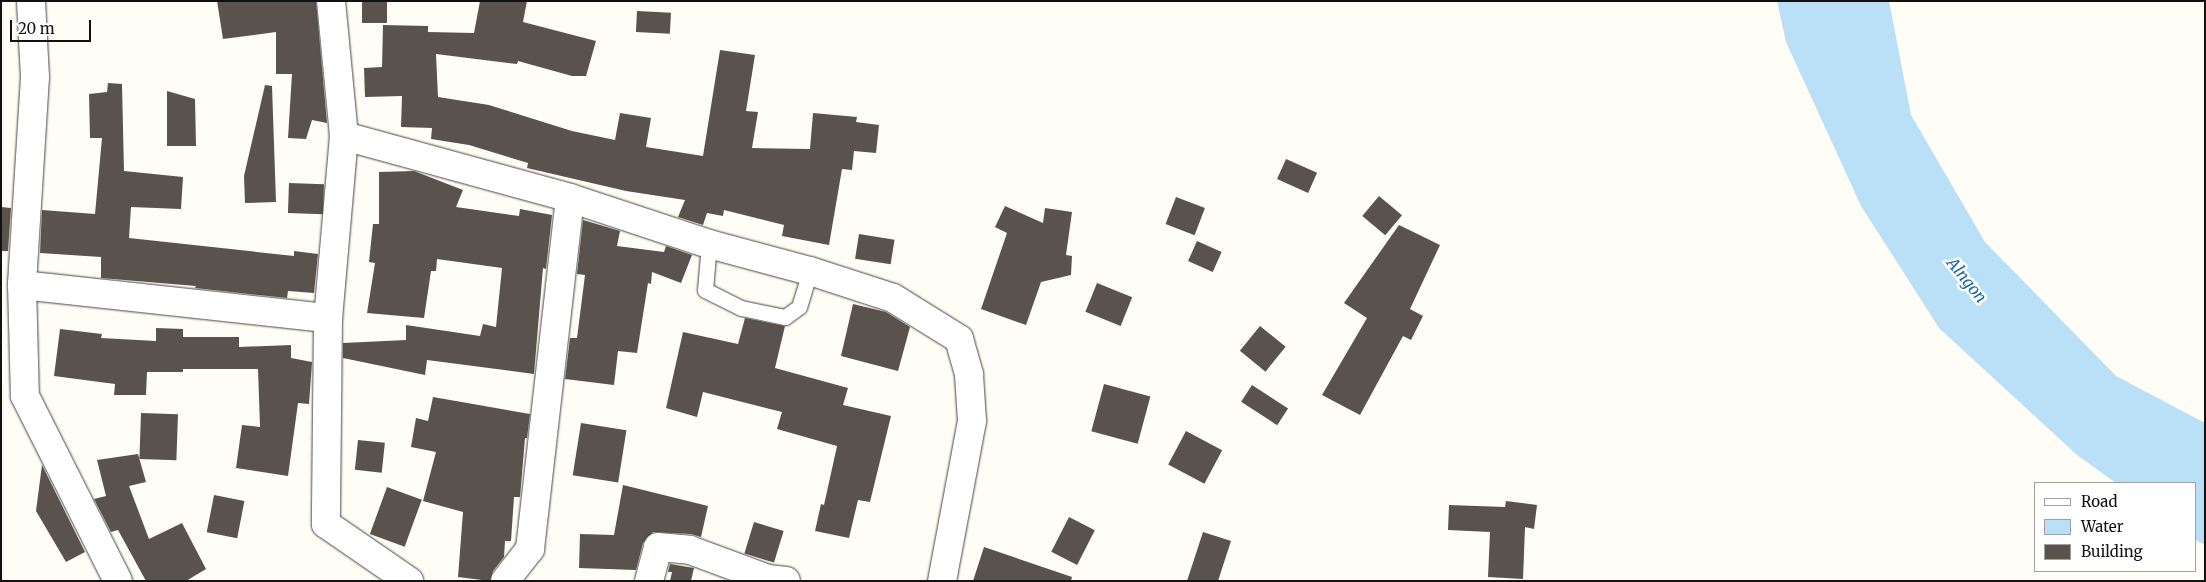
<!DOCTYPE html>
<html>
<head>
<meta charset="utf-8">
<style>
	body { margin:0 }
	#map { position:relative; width:2206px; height:582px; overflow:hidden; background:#fffdf5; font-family:Merriweather,serif }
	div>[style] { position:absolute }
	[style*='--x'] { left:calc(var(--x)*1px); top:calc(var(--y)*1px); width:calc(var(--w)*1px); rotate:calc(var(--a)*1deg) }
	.water>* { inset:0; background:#b9e0f7 }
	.building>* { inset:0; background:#5a524d; transform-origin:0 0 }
	.roads { filter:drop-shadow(0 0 1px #444) drop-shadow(0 0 1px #444) }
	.service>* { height:15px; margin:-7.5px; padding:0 7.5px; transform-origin:7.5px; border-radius:7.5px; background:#fff }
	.minor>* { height:28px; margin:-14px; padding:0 14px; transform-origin:14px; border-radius:14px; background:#fff }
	span { translate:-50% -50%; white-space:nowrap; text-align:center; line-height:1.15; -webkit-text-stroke:5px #fff; paint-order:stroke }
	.water-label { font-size:16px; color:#1768a6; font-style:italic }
	.frame { position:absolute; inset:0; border:2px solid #111; pointer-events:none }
	.legend { position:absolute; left:2034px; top:482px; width:162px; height:90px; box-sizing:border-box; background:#fff; border:1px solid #a0a0a0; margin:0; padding:6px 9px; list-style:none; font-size:15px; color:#111 }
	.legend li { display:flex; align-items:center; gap:10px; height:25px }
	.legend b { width:25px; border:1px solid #a0a0a0 }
	.scale { position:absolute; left:10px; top:20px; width:81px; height:22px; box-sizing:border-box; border:2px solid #111; border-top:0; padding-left:6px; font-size:15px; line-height:18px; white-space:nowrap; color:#111; -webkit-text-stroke:4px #fff; paint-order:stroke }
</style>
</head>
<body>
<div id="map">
	<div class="water">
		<div style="clip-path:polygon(1777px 1px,1889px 1px,1911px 115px,1985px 242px,2116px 376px,2205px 423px,2205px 545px,2195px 540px,2195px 483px,2116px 483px,2077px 455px,1939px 328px,1861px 206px,1786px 42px)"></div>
	</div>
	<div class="building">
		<div style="clip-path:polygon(217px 1px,316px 1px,327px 123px,312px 120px,306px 139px,288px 138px,292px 74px,276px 74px,276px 32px,223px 39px)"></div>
		<div style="left:362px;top:1px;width:25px;height:22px"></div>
		<div style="clip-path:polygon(480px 1px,527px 1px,523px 22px,596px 41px,586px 76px,572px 76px,518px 61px,517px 64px,436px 54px,438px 97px,489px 105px,572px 131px,615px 140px,620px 113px,651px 118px,646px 147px,703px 156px,720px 50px,755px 55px,746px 111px,758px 112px,752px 148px,810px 149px,813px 113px,857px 117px,856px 122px,879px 125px,876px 153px,854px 151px,852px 170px,842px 169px,829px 245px,782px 236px,784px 225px,724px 210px,723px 216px,707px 213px,703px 225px,678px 217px,685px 200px,626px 191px,527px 168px,528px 163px,469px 145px,431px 139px,432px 128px,401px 127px,402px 96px,365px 97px,364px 68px,382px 67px,383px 25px,428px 26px,428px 32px,474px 33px)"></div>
		<div style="left:637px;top:11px;width:34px;height:21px;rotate:3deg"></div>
		<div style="clip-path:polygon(108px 83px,122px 84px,124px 171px,183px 177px,181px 209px,131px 207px,129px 238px,294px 256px,294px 251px,318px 254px,314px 293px,288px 291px,287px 298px,195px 288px,196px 286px,101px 278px,101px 257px,40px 253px,42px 210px,95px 214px,102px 138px,90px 138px,89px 94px,107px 92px)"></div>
		<div style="clip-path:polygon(265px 85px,272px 86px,276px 202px,245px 203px,244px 176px)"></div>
		<div style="clip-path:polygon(167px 91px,195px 99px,196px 146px,167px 146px)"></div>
		<div style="left:1286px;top:159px;width:34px;height:22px;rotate:24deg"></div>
		<div style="clip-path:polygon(414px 171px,463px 190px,456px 207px,519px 216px,520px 209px,552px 215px,546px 269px,543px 268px,534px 374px,427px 360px,425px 375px,343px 358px,343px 343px,406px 340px,406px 325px,480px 336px,483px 324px,496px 327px,502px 268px,437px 259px,436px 271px,431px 271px,424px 318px,367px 313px,375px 263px,369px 262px,373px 224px,379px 224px,379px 172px)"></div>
		<div style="left:289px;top:183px;width:35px;height:30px;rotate:2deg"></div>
		<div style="left:1379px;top:196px;width:30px;height:26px;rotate:40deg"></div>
		<div style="left:1176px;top:197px;width:31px;height:29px;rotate:21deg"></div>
		<div style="clip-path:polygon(1005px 206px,1043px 223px,1045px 208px,1072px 212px,1066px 255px,1072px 256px,1071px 275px,1041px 282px,1026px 325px,981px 309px,1007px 233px,995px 227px)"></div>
		<div style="clip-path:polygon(1px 207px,11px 208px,8px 251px,1px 251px)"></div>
		<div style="clip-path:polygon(583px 220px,620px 231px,617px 246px,664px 252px,666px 246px,692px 255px,681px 283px,652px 272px,651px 284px,648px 283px,637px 353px,618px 351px,614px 385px,565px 379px,570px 338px,577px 338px,585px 275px,577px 274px)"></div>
		<div style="clip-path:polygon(1399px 225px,1440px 245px,1410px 309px,1423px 316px,1411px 340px,1403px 336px,1360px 415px,1322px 395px,1367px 318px,1344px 303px)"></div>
		<div style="left:859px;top:234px;width:36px;height:25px;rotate:9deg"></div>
		<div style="left:1197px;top:241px;width:27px;height:22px;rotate:24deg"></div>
		<div style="left:1097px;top:283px;width:38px;height:31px;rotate:22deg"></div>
		<div style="clip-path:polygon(853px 304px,886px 312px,910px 327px,898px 371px,841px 356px)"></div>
		<div style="clip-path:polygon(745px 318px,785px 326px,775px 368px,848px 388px,843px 405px,891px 416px,870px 502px,858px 500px,849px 538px,815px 531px,821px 504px,824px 505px,837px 446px,777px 429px,782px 412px,703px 392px,697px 417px,666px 408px,683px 332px,738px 344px)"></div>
		<div style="left:1260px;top:326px;width:33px;height:32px;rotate:39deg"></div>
		<div style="clip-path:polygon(156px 328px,183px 329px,183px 337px,239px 337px,239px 347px,291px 345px,291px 358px,312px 362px,309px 404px,298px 403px,288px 476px,236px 468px,242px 425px,260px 427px,258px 369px,183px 369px,183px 372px,147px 372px,146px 395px,114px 395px,115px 384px,54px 376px,60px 329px,102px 334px,101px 338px,156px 341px)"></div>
		<div style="left:1104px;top:384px;width:48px;height:49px;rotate:15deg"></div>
		<div style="left:1252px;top:385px;width:43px;height:20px;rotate:33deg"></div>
		<div style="clip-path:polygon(433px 397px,530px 414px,527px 438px,525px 438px,520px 497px,514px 497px,511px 541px,505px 541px,504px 557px,493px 571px,490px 581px,458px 577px,463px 512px,423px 501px,436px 452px,411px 447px,416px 418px,428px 421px)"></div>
		<div style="left:141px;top:413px;width:37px;height:46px;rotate:2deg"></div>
		<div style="left:581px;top:423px;width:46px;height:53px;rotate:9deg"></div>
		<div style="left:1186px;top:431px;width:41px;height:38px;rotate:28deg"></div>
		<div style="left:358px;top:440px;width:27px;height:30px;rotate:6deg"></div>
		<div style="clip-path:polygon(138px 454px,146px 482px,129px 486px,149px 539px,182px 523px,206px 569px,186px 581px,146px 581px,118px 530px,111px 532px,94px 499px,106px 496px,97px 460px)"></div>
		<div style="clip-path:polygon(42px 465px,85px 552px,66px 562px,36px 511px)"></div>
		<div style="clip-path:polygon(623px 485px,708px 506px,701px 537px,691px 534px,653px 532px,643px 543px,636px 570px,579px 568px,580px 534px,614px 535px)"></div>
		<div style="left:387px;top:487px;width:37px;height:50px;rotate:20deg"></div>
		<div style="left:214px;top:495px;width:31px;height:38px;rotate:11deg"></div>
		<div style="clip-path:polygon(1506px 501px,1537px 505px,1534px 529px,1525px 527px,1523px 579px,1488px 577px,1490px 532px,1448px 530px,1449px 505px,1505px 507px)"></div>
		<div style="left:1069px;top:517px;width:29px;height:39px;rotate:27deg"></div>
		<div style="left:754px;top:522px;width:31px;height:33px;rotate:17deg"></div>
		<div style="clip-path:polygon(1203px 532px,1231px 541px,1218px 581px,1187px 581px)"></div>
		<div style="clip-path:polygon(984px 547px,1072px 577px,1071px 581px,973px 581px)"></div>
		<div style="clip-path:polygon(670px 564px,694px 568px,691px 581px,670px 581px,672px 572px,668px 572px)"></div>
	</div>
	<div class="roads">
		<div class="service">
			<div style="--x:709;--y:244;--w:46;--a:95"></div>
			<div style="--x:705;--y:290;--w:40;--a:26.6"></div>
			<div style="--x:741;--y:308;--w:45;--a:11.6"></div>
			<div style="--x:785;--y:317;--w:17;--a:-36"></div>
			<div style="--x:799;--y:307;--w:38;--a:-73"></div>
		</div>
		<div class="minor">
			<div style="--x:31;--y:1;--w:76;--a:87"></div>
			<div style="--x:35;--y:77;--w:208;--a:93.6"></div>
			<div style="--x:22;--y:285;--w:111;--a:88.5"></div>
			<div style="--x:25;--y:396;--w:207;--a:63.3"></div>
			<div style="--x:331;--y:1;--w:136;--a:84.5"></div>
			<div style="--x:344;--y:136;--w:183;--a:95"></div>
			<div style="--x:328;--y:318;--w:206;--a:90.6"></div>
			<div style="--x:326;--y:524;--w:101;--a:34.5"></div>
			<div style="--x:344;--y:136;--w:234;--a:15.3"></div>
			<div style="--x:570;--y:198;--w:146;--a:18.3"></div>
			<div style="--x:709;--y:244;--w:105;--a:15"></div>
			<div style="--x:810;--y:271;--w:87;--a:18"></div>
			<div style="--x:893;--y:298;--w:78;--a:31.8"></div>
			<div style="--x:959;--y:339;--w:37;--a:74"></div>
			<div style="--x:969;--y:375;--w:46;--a:86.3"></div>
			<div style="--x:972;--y:421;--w:163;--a:100.6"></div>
			<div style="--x:22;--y:285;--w:308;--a:6.2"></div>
			<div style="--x:505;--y:581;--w:41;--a:-52"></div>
			<div style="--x:530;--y:549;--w:353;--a:-83.5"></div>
			<div style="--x:649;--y:581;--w:35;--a:-75"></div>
			<div style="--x:658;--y:547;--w:32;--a:5"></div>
			<div style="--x:690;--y:550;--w:83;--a:20.4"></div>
			<div style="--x:768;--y:579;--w:18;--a:6"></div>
		</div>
	</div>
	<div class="water-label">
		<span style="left:1967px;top:280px;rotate:51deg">Alngon</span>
	</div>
	<div class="frame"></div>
	<ul class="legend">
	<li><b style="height:6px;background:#fff"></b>Road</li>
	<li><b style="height:14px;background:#b9e0f7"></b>Water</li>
	<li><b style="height:14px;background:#5a524d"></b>Building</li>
	</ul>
	<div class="scale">20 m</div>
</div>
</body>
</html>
